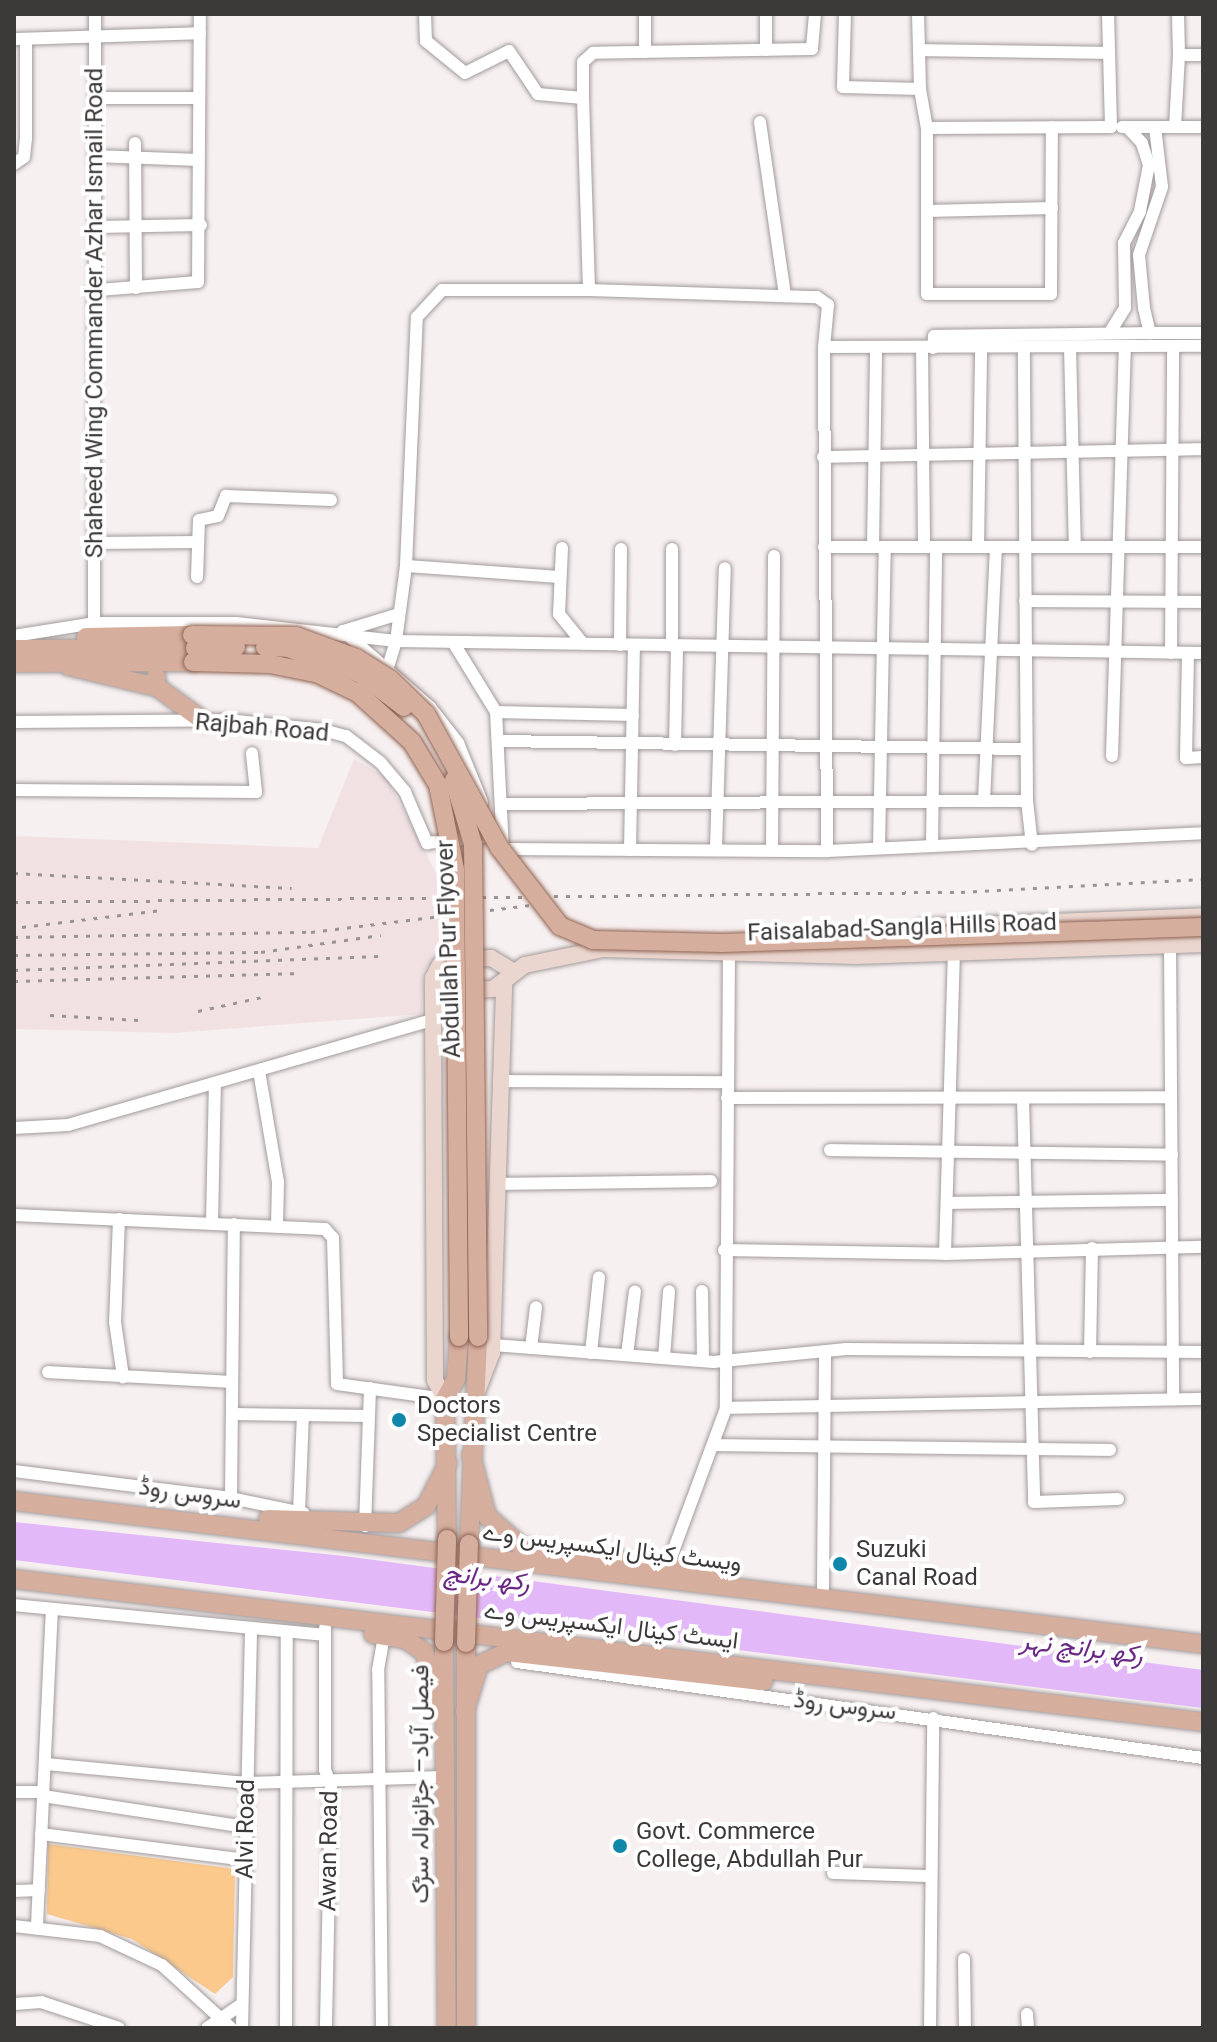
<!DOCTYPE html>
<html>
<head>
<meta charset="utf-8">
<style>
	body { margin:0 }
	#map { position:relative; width:1217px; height:2042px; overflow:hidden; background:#f7f0f0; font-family:Roboto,Vazirmatn,sans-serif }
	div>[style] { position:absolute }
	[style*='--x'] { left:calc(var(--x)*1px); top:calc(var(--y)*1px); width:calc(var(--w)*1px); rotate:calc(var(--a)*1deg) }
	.built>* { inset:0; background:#f2e1e2 }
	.green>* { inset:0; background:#fbc98c }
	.water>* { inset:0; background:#e3b8f9 }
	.roads { filter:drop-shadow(0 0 2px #a29b9b) drop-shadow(0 0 2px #a29b9b) }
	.minor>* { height:12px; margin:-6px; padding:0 6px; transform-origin:6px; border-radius:6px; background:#fff }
	.secondary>* { height:16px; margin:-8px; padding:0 8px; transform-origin:8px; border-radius:8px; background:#ead6cf }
	.primary>* { height:18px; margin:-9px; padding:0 9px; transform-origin:9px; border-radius:9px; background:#d6ae9e }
	.rail>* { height:3px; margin-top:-1.5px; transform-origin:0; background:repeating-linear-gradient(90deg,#999494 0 4px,transparent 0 12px) }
	.bridges { filter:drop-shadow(0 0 2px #8e6251) drop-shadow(0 0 2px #8e6251) }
	.primary-bridge>* { height:18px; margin:-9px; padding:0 9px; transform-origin:9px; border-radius:9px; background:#d6ae9e }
	.dots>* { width:22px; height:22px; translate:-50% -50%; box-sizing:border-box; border:4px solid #fff; border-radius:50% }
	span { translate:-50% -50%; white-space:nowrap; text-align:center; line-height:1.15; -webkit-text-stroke:8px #fff; paint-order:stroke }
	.street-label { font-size:24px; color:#3c3939 }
	.poi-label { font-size:24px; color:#3c3939 }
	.left { translate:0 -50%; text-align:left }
	.water-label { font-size:26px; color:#682784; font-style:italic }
	.frame { position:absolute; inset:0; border:16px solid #3c3939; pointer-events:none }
</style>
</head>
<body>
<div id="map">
	<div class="built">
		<div style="clip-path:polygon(354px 759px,386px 777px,442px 884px,447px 944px,423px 971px,422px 1014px,174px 1033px,14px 1029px,14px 836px,318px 848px)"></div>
	</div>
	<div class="green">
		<div style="clip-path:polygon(48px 1844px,235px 1869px,233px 1977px,215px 1994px,132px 1939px,47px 1914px)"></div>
	</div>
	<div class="water">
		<div style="clip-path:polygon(14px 1522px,344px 1556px,1203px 1670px,1203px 1708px,14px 1560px)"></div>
	</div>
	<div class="roads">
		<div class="minor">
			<div style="--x:425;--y:14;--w:27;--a:88"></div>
			<div style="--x:426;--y:41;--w:50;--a:39.4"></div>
			<div style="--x:465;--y:73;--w:49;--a:-26.6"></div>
			<div style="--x:509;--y:51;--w:52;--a:56"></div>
			<div style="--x:538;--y:94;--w:45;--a:5.1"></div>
			<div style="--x:815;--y:14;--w:35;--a:95"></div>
			<div style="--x:812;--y:49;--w:219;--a:179"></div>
			<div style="--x:593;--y:53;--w:13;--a:138"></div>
			<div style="--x:583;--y:62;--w:36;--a:90"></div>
			<div style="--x:583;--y:98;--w:192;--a:88.2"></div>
			<div style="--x:589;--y:290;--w:228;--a:1.8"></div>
			<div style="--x:817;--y:297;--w:14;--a:36"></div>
			<div style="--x:828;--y:305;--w:42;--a:95.4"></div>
			<div style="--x:845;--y:14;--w:73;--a:91.6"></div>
			<div style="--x:843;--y:87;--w:77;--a:1.5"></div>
			<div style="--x:920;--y:89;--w:75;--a:-91.5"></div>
			<div style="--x:1178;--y:14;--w:41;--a:88.6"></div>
			<div style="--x:1179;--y:55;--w:24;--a:0"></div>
			<div style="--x:14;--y:39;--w:186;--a:-1.8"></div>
			<div style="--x:766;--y:50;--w:36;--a:-90"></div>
			<div style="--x:919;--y:50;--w:190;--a:0.9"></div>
			<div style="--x:645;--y:52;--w:38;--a:-90"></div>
			<div style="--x:920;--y:89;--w:40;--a:80"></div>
			<div style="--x:927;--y:128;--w:184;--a:-0.3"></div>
			<div style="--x:1111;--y:127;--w:113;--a:-91.5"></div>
			<div style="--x:95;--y:98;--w:104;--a:0"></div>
			<div style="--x:760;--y:122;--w:176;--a:81.8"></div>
			<div style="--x:1122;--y:127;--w:81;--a:0"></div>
			<div style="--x:1155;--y:127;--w:60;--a:83.3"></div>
			<div style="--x:1162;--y:187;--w:72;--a:108.7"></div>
			<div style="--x:1139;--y:255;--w:53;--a:84.6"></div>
			<div style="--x:1144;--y:308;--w:26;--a:77"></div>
			<div style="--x:1150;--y:333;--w:53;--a:0"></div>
			<div style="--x:1175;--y:127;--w:72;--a:-86.8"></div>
			<div style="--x:927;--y:128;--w:166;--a:90"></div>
			<div style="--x:927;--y:294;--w:124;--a:0"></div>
			<div style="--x:1051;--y:294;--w:167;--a:-89.7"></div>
			<div style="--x:135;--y:143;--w:145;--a:89.6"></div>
			<div style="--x:94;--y:156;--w:105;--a:2.2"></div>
			<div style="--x:14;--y:164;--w:12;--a:-35"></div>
			<div style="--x:24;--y:157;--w:18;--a:-84"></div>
			<div style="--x:26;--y:139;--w:100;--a:-90"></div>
			<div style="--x:927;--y:211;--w:125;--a:-1.4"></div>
			<div style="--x:97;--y:227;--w:104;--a:-1.1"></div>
			<div style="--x:99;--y:290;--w:99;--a:-4.6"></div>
			<div style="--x:198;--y:282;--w:268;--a:-89.6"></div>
			<div style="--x:1110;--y:332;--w:28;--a:-58"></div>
			<div style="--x:1125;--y:308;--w:65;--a:-90.9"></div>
			<div style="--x:1124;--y:243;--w:36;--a:-63"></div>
			<div style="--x:1140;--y:211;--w:47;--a:-78.9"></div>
			<div style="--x:1149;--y:165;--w:23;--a:-108"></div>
			<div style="--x:1142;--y:143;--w:22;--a:-133"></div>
			<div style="--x:1070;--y:347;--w:200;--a:88.6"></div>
			<div style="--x:922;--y:348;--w:199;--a:89.4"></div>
			<div style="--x:933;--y:348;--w:12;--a:-85"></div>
			<div style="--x:934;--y:336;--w:216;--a:-0.8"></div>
			<div style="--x:823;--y:457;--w:380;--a:-1.2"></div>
			<div style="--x:95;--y:543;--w:102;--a:-0.6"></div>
			<div style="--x:824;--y:547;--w:379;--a:0"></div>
			<div style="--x:873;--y:547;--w:199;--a:-89.1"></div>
			<div style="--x:978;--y:547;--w:200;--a:-89.1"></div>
			<div style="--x:562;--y:548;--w:66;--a:92.6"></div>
			<div style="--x:559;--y:614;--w:38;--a:51"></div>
			<div style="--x:672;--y:549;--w:97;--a:90"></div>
			<div style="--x:406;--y:566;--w:154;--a:4.1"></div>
			<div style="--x:197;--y:577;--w:57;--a:-88"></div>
			<div style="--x:199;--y:520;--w:19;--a:-12"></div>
			<div style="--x:218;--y:516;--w:22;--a:-68"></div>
			<div style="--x:226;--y:496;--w:105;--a:2.2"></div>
			<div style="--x:1025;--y:601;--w:178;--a:0.3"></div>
			<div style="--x:399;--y:614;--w:59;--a:163.1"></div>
			<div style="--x:343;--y:631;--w:116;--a:41.1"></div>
			<div style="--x:430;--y:707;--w:46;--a:52.1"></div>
			<div style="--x:458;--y:743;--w:64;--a:67.9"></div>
			<div style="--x:94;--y:623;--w:609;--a:-89.91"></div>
			<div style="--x:14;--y:636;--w:81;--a:-9.2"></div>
			<div style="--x:94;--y:623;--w:142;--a:0"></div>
			<div style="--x:236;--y:623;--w:161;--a:6.4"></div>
			<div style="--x:396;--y:641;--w:76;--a:-82.4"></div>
			<div style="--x:406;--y:566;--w:249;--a:-87.5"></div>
			<div style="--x:417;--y:317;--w:37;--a:-47"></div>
			<div style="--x:442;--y:290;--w:147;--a:0"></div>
			<div style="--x:453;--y:642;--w:82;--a:58.4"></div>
			<div style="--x:496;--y:712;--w:137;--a:87.1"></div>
			<div style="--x:503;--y:849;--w:324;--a:0.4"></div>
			<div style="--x:827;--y:851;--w:376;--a:-2.7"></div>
			<div style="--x:620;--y:645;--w:96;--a:-89.4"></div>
			<div style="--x:1171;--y:653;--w:307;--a:-89.6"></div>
			<div style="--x:1188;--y:653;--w:105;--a:91.1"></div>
			<div style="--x:1186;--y:758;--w:17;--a:-3"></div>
			<div style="--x:388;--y:667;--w:27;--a:-73"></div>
			<div style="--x:396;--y:641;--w:807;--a:0.85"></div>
			<div style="--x:496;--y:712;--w:137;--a:1.3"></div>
			<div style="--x:14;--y:722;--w:213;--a:-0.5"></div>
			<div style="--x:227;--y:720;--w:97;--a:5.9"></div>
			<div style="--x:323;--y:730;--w:24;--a:15"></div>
			<div style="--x:346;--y:736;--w:44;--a:37.6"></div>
			<div style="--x:381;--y:763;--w:38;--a:50"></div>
			<div style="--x:405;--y:792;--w:56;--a:66.7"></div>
			<div style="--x:427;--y:843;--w:71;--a:-6.4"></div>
			<div style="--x:498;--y:741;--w:528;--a:0.87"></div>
			<div style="--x:675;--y:745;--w:99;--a:-88.8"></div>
			<div style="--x:1112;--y:756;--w:409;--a:-88.2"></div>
			<div style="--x:14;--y:790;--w:242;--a:0.5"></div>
			<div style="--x:256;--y:792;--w:39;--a:-96"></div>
			<div style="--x:984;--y:801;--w:254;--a:-87.3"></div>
			<div style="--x:1027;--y:801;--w:44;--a:83.5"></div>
			<div style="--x:501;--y:804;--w:526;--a:-0.33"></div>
			<div style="--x:1027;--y:801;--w:454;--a:-90.4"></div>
			<div style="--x:932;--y:845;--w:298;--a:-89.2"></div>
			<div style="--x:716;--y:848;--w:280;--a:-88.2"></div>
			<div style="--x:879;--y:848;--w:301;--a:-88.9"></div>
			<div style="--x:772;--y:849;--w:293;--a:-89.6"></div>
			<div style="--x:630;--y:850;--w:205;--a:-88.9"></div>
			<div style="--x:827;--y:851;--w:504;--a:-90.34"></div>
			<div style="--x:824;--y:347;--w:379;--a:-0.2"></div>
			<div style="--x:1170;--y:945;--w:454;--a:89.6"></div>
			<div style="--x:729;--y:953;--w:455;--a:90.4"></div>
			<div style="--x:726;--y:1408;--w:477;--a:-1.1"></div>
			<div style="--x:259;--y:1071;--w:113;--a:80.3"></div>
			<div style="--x:278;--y:1182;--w:44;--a:91.3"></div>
			<div style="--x:499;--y:1081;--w:228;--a:0.3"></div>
			<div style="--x:727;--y:1098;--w:444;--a:-0.1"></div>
			<div style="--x:1023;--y:1100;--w:402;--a:88.4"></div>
			<div style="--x:1034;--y:1502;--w:84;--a:-2"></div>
			<div style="--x:14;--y:1128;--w:54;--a:-3.2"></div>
			<div style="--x:68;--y:1125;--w:378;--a:-16.1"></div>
			<div style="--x:830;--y:1150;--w:342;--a:0.8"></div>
			<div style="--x:500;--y:1184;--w:211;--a:-0.8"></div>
			<div style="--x:948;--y:1203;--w:224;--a:-0.8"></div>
			<div style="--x:14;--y:1215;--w:311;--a:2.6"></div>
			<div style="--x:325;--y:1229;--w:12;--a:48"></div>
			<div style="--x:333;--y:1238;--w:146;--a:88.4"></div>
			<div style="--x:337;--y:1384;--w:109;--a:7.9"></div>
			<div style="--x:119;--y:1219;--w:103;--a:92.2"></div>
			<div style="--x:115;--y:1322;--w:56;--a:81.7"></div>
			<div style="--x:212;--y:1223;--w:140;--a:-88.8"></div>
			<div style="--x:724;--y:1250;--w:221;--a:1"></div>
			<div style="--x:945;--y:1254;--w:258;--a:-1.6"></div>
			<div style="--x:945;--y:1254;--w:301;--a:-88.3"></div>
			<div style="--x:702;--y:1291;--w:70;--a:89.2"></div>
			<div style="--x:493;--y:1345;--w:221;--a:4.4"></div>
			<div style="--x:713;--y:1362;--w:134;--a:-5.6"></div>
			<div style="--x:846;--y:1349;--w:357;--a:0.5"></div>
			<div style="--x:531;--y:1348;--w:41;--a:-83"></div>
			<div style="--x:1090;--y:1352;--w:104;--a:-88.9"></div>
			<div style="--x:591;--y:1353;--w:76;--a:-84"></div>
			<div style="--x:627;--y:1355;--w:64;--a:-82.9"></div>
			<div style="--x:664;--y:1358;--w:67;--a:-85.7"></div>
			<div style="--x:48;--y:1372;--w:184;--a:3.1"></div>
			<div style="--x:232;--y:1414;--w:137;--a:0.8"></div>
			<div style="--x:714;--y:1445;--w:396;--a:0.7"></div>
			<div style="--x:14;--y:1471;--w:219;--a:7.1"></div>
			<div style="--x:231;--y:1498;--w:74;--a:11.8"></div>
			<div style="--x:231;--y:1498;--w:274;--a:-89.4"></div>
			<div style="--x:299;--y:1513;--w:98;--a:-87.7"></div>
			<div style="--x:365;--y:1526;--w:138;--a:-87.9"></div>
			<div style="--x:668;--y:1565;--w:167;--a:-69.7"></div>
			<div style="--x:823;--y:1588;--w:237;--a:-89.5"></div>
			<div style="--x:14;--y:1605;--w:312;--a:5.5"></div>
			<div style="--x:325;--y:1628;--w:142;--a:90"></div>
			<div style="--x:325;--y:1770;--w:17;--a:69"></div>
			<div style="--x:331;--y:1786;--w:242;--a:91.2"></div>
			<div style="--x:517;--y:1662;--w:693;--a:7.97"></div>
			<div style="--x:46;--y:1764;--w:203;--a:5.4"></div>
			<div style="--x:248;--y:1783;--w:194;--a:-1.8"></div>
			<div style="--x:14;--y:1792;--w:29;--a:0"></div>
			<div style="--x:43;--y:1796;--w:205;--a:8.7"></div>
			<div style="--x:41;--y:1834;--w:207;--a:7.2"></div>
			<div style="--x:833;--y:1873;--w:95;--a:1.8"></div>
			<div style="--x:14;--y:1891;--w:25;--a:-2"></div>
			<div style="--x:37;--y:1925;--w:316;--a:-87.3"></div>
			<div style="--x:14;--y:1926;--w:87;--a:6.6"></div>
			<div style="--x:100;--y:1936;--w:68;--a:25.1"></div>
			<div style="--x:162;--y:1965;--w:93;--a:42.4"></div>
			<div style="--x:964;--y:1959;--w:69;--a:89.2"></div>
			<div style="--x:14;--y:2004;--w:27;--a:-4"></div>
			<div style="--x:41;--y:2002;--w:82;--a:18.4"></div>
			<div style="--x:1027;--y:2014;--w:14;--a:86"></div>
			<div style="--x:207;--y:2028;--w:42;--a:-34.4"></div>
			<div style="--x:242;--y:2028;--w:398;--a:-88.7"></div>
			<div style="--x:286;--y:2028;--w:394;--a:-89.9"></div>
			<div style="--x:382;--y:2028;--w:358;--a:-90.6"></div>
			<div style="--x:378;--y:1670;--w:36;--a:-80"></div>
			<div style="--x:930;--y:2028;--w:310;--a:-89.4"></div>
		</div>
		<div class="secondary">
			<div style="--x:922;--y:927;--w:281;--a:-2.2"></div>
			<div style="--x:433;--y:991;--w:60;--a:-1.9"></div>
			<div style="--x:493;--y:989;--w:40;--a:-37"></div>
			<div style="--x:525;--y:965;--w:80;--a:-11.6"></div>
			<div style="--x:603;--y:949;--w:254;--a:1.6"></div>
			<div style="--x:857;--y:956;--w:346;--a:-2"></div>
			<div style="--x:478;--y:1389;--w:39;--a:-69"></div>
			<div style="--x:492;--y:1353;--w:371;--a:-88.1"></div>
			<div style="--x:445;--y:1399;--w:21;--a:-118"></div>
			<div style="--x:435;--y:1380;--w:402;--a:-90.3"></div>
			<div style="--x:433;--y:978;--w:15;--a:-62"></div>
			<div style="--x:440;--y:965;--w:15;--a:-20"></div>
			<div style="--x:454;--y:960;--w:37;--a:-3"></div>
			<div style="--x:491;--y:958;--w:23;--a:31"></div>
		</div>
		<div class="primary">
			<div style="--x:86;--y:637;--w:106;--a:-1.1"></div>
			<div style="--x:14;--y:649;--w:181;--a:-0.3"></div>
			<div style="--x:14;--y:663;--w:179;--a:-0.3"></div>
			<div style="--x:68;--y:666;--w:91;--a:13.3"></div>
			<div style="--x:156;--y:677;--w:10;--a:84"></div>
			<div style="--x:157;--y:687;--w:59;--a:36.1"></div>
			<div style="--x:471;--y:1455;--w:63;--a:75.3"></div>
			<div style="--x:487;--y:1516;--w:47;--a:41.5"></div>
			<div style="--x:522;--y:1547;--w:205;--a:7.6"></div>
			<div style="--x:14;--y:1501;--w:1198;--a:6.86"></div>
			<div style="--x:268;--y:1519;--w:131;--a:1.7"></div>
			<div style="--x:399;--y:1523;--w:32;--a:-32"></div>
			<div style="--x:426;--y:1506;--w:48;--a:-62.9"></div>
			<div style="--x:447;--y:1539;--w:140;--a:-90.8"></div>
			<div style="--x:445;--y:1399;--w:23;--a:-61"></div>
			<div style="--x:456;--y:1379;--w:42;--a:-85.9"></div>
			<div style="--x:469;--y:1544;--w:207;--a:-87.5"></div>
			<div style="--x:14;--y:1579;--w:1198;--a:6.86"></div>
			<div style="--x:373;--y:1634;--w:32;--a:9"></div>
			<div style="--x:405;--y:1639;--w:23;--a:34"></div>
			<div style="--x:424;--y:1652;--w:59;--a:70.3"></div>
			<div style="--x:444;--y:1642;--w:386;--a:89.6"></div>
			<div style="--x:465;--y:1711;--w:48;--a:-73.1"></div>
			<div style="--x:479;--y:1665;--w:31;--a:-25"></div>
			<div style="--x:507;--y:1652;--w:258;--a:6.5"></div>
			<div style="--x:466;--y:2028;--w:385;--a:-90"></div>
		</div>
	</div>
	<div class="rail">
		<div style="--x:14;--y:873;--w:278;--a:3.1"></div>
		<div style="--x:14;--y:902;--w:947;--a:-0.61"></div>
		<div style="--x:961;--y:892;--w:242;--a:-3.1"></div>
		<div style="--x:22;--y:927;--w:141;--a:-6.9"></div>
		<div style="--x:14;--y:937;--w:297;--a:-1"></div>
		<div style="--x:311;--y:932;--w:223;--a:-7"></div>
		<div style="--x:14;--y:955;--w:247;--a:-0.7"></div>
		<div style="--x:261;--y:952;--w:121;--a:-8.1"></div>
		<div style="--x:14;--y:970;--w:372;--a:-2.2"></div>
		<div style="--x:14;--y:981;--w:288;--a:-1.6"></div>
		<div style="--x:198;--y:1011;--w:71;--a:-12.3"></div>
		<div style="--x:50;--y:1015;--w:89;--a:3.2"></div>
	</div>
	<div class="bridges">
		<div class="primary-bridge">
			<div style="--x:192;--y:635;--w:104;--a:0.6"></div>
			<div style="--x:296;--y:636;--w:64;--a:20.1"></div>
			<div style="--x:356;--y:658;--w:40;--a:32"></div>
			<div style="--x:390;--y:679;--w:50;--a:44.2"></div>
			<div style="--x:426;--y:714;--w:152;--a:61.2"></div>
			<div style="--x:499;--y:847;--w:100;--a:52.3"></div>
			<div style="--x:560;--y:926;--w:36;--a:23"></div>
			<div style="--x:593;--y:940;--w:129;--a:1.3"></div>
			<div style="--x:722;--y:943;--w:481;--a:-1.9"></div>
			<div style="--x:265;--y:647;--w:23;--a:2"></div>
			<div style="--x:288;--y:648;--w:77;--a:19.6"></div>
			<div style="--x:361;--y:674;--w:54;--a:37.5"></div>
			<div style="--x:195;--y:648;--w:41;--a:-1.4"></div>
			<div style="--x:193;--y:662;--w:77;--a:1.5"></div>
			<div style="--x:270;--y:664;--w:47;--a:11.1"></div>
			<div style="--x:316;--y:673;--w:47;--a:25.5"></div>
			<div style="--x:358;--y:693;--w:73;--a:42.2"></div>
			<div style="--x:412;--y:742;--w:50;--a:58.8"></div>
			<div style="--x:438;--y:785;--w:86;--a:78.6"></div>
			<div style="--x:455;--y:869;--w:468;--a:89.5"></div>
			<div style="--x:454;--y:780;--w:67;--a:73.5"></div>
			<div style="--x:473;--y:844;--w:493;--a:89.4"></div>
			<div style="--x:444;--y:1642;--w:103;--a:-88.3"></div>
			<div style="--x:466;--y:1643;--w:99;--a:-88.3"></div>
		</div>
	</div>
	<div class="dots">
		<div style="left:399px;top:1420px;background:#0f87ab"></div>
		<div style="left:840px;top:1564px;background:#0f87ab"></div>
		<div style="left:620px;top:1846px;background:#0f87ab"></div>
	</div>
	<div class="street-label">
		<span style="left:95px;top:313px;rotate:-90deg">Shaheed Wing Commander Azhar Ismail Road</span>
		<span style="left:262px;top:728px;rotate:5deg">Rajbah Road</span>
		<span style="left:902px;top:928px;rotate:-2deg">Faisalabad-Sangla Hills Road</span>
		<span style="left:449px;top:949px;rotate:-92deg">Abdullah Pur Flyover</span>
		<span style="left:190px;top:1494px;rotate:8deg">سروس روڈ</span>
		<span style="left:612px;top:1548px;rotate:7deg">ویسٹ کینال ایکسپریس وے</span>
		<span style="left:611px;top:1626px;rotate:7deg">ایسٹ کینال ایکسپریس وے</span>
		<span style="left:845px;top:1706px;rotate:7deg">سروس روڈ</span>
		<span style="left:421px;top:1784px;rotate:-90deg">فیصل آباد– جڑانوالہ سڑک</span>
		<span style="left:246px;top:1829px;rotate:-89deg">Alvi Road</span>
		<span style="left:329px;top:1851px;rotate:-89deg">Awan Road</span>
	</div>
	<div class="poi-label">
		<span class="left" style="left:417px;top:1420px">Doctors<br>Specialist Centre</span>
		<span class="left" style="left:856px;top:1564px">Suzuki<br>Canal Road</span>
		<span class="left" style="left:636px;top:1846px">Govt. Commerce<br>College, Abdullah Pur</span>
	</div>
	<div class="water-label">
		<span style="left:487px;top:1578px;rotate:7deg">رکھ برانچ</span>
		<span style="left:1082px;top:1648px;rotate:7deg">رکھ برانچ نہر</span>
	</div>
	<div class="frame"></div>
</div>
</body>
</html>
